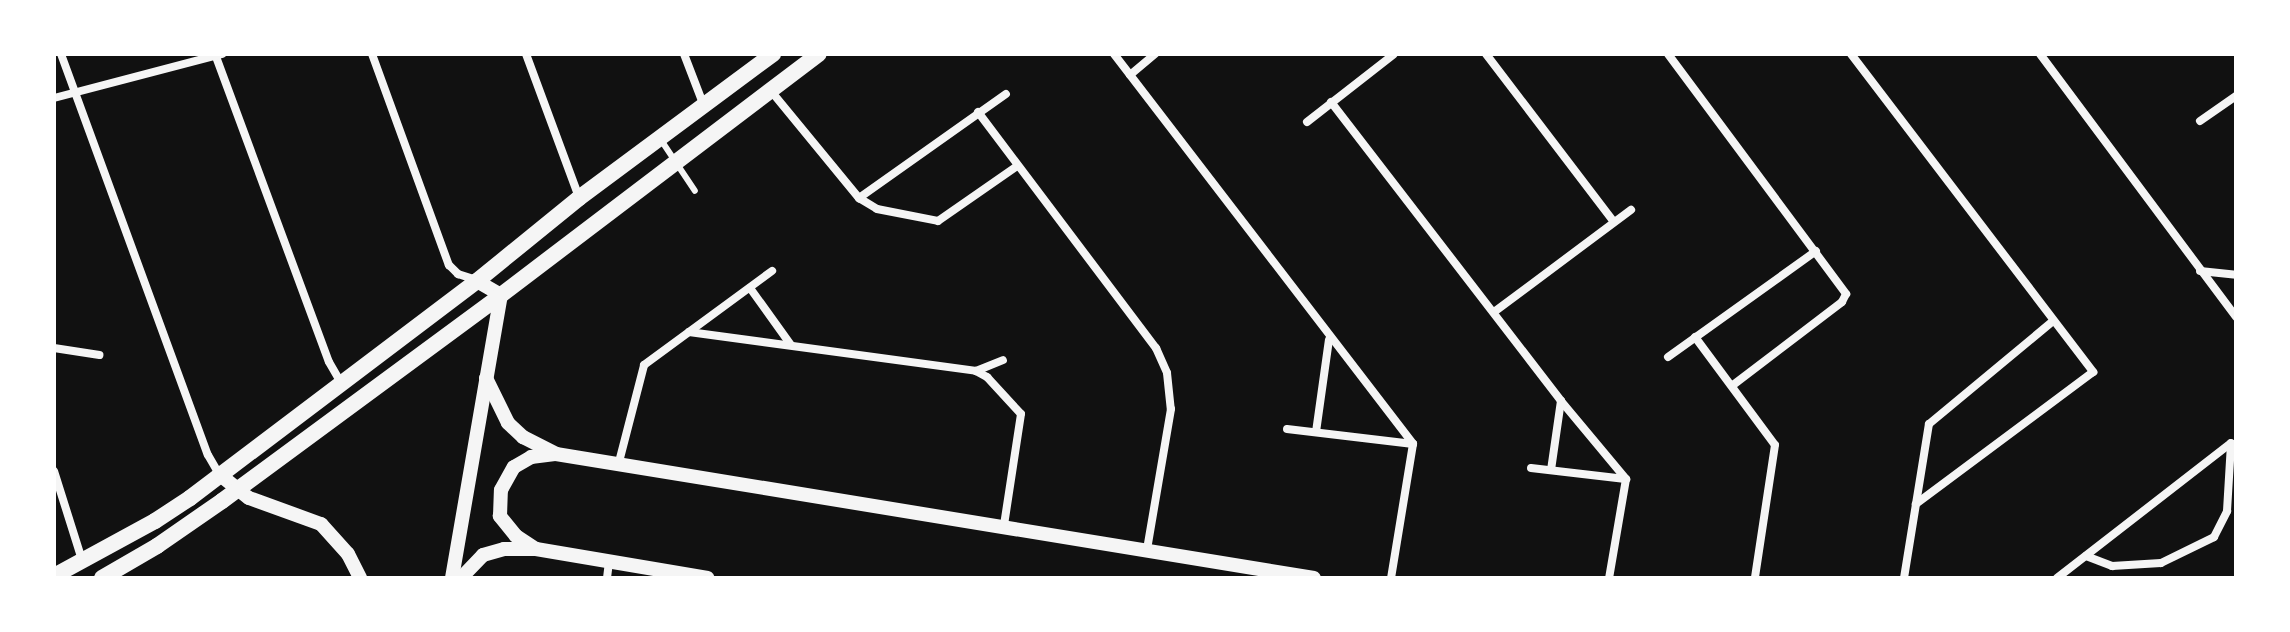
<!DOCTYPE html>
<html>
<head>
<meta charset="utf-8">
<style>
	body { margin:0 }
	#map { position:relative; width:2290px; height:632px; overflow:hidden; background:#111; font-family:Mulish,sans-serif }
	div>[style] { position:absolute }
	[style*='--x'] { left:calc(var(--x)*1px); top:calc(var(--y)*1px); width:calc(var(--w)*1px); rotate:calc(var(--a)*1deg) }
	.service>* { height:6px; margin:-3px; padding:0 3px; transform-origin:3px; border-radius:3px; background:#f5f5f5 }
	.minor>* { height:8px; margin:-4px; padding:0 4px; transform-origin:4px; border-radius:4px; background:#f5f5f5 }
	.tertiary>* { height:14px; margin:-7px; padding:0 7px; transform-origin:7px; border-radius:7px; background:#f5f5f5 }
	.secondary>* { height:16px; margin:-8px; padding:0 8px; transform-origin:8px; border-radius:8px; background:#f5f5f5 }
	span { translate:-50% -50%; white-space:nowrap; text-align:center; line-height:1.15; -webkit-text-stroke:6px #fff; paint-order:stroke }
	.frame { position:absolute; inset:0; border:56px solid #fff; pointer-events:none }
</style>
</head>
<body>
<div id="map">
	<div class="service">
		<div style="--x:661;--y:140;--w:61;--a:56.3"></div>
	</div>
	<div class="minor">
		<div style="--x:61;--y:54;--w:427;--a:69.9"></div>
		<div style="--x:208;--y:455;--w:22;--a:60"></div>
		<div style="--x:215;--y:54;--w:328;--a:69.7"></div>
		<div style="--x:329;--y:362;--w:24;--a:60"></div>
		<div style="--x:372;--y:54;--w:225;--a:70"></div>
		<div style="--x:449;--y:265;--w:13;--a:45"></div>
		<div style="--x:458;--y:274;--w:19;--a:18"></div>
		<div style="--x:526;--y:54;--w:153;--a:69.7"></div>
		<div style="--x:684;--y:54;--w:56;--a:69"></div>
		<div style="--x:1114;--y:54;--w:491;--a:52.5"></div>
		<div style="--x:1413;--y:444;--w:136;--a:99.3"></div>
		<div style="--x:1486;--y:54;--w:211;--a:52.7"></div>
		<div style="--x:1668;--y:54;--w:299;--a:53.4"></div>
		<div style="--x:1846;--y:294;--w:9;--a:117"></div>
		<div style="--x:1842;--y:302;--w:137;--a:142.7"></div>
		<div style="--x:1851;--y:54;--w:400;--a:52.7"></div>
		<div style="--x:2093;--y:372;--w:221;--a:143.3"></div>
		<div style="--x:2040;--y:54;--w:328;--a:53.3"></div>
		<div style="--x:1130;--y:75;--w:33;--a:-40"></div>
		<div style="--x:771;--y:91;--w:139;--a:50.6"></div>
		<div style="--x:859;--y:198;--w:21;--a:31"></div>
		<div style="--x:877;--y:209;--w:62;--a:11.1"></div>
		<div style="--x:938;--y:221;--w:96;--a:-34.8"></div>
		<div style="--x:54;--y:98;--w:174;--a:-14.7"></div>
		<div style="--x:1331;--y:102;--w:377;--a:52.4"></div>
		<div style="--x:1561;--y:401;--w:102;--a:50.2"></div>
		<div style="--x:1626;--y:479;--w:100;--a:99.7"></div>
		<div style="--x:978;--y:112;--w:296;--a:53"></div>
		<div style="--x:1156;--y:348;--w:27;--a:66"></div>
		<div style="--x:1167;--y:373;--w:36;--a:84"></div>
		<div style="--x:1171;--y:409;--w:142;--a:99.7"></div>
		<div style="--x:2200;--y:121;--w:44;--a:-34.8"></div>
		<div style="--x:1307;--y:122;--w:110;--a:-38"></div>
		<div style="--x:859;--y:198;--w:180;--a:-35.3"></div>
		<div style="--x:2200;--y:271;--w:36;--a:6"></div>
		<div style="--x:750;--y:288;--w:70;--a:54.3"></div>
		<div style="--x:1494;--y:312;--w:171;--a:-36.7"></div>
		<div style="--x:689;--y:332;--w:290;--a:7.7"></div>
		<div style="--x:976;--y:371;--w:13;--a:29"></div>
		<div style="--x:987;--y:377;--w:50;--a:47.4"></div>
		<div style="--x:1021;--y:414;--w:112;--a:98.7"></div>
		<div style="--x:1695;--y:337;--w:134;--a:53.5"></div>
		<div style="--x:1775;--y:445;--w:134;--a:98.6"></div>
		<div style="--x:54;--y:348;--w:46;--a:8.8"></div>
		<div style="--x:1668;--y:357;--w:182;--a:-35.6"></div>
		<div style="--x:976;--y:371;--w:29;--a:-22"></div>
		<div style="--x:1287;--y:429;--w:127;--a:6.8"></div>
		<div style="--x:1316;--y:432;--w:93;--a:-82"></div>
		<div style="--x:619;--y:462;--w:100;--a:-75.5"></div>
		<div style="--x:644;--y:365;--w:159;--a:-36.3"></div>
		<div style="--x:1531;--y:468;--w:95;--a:6.7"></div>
		<div style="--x:1551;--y:470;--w:70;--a:-81.8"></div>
		<div style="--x:54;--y:471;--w:93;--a:72.5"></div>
		<div style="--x:2086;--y:556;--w:28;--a:21"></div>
		<div style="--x:2112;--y:566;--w:49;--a:-3.5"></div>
		<div style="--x:2161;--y:563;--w:59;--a:-26.1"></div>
		<div style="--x:2214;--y:537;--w:29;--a:-63"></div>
		<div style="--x:2227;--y:511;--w:68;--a:-86.6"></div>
		<div style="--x:607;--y:578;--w:17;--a:-83"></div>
		<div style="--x:1904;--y:578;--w:156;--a:-80.8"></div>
		<div style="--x:1929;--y:424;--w:161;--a:-39.7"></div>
		<div style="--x:2057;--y:578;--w:220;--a:-37.8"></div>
	</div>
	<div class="tertiary">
		<div style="--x:486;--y:378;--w:50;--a:63.9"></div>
		<div style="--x:508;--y:423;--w:21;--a:43"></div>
		<div style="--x:523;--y:437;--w:37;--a:27"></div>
		<div style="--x:556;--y:454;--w:768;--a:9.29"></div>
		<div style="--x:219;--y:474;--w:38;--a:39"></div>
		<div style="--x:249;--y:498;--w:77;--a:19.9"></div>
		<div style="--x:321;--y:524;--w:40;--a:48"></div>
		<div style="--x:348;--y:554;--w:27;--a:63"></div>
		<div style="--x:536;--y:549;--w:24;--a:-147"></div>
		<div style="--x:516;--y:536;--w:26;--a:-129"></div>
		<div style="--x:500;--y:516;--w:26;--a:-88"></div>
		<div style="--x:501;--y:490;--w:26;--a:-61"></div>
		<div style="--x:514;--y:467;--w:20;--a:-30"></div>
		<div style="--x:531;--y:457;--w:24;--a:-7"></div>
		<div style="--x:452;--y:578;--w:287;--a:-80.2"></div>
		<div style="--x:501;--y:295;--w:28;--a:-150"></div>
		<div style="--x:461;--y:578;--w:32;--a:-46"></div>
		<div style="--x:483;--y:555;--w:22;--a:-16"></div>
		<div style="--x:504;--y:549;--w:32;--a:0"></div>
		<div style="--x:536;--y:549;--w:174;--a:9.6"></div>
	</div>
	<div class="secondary">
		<div style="--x:54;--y:576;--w:115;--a:-28.6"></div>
		<div style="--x:155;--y:521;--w:42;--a:-33.3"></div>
		<div style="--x:190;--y:498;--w:360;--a:-37.1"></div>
		<div style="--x:477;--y:281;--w:132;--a:-39.1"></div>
		<div style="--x:579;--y:198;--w:242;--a:-36.6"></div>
		<div style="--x:102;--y:578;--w:64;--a:-30.2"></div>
		<div style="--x:157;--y:546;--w:79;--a:-34.7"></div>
		<div style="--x:222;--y:501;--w:347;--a:-36.4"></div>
		<div style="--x:501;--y:295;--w:399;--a:-37.2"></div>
	</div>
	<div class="frame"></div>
</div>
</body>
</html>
